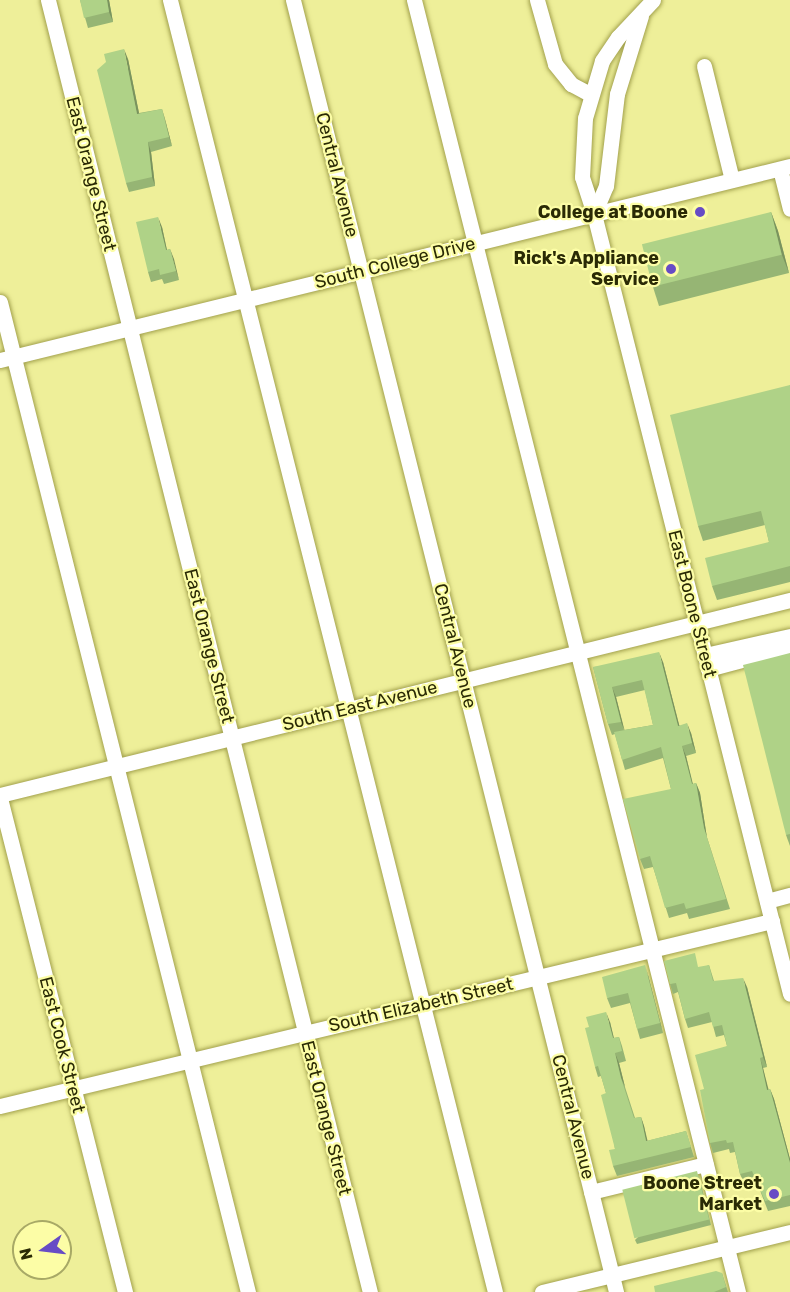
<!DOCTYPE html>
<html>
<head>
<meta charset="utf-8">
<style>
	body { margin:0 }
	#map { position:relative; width:790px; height:1292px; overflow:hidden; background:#eeef99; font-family:Rubik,sans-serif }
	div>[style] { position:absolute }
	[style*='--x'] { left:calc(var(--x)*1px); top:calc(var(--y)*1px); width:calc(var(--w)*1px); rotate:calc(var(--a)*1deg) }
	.roads { filter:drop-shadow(0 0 2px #a2a14d) drop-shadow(0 0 2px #a2a14d) }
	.minor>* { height:15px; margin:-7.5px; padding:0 7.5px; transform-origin:7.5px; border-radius:7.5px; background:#fff }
	.wall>* { inset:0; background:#96b574 }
	.shaded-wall>* { inset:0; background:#7a935e }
	.building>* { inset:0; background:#afd287; transform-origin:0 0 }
	.dots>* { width:16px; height:16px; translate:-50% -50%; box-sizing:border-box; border:3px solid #fcfda6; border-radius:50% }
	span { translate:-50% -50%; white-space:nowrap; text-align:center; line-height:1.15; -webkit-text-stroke:4.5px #fcfda6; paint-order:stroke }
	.street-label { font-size:18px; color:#2a2a05 }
	.poi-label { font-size:18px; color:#2a2a05; font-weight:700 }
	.right { translate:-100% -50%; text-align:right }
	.north { position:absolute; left:12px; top:1220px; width:60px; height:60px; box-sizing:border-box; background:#fcfda6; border:2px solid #a8a966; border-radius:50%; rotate:256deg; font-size:16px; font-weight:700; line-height:24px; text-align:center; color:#2a2a05 }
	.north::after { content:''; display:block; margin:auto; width:21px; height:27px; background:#674cc5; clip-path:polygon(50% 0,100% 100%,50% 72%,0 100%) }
</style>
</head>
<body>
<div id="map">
	<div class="roads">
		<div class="minor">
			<div style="--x:48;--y:0;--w:1332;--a:76.01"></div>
			<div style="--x:170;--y:0;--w:1332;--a:75.88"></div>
			<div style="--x:293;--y:0;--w:1332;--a:75.96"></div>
			<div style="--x:414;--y:0;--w:1332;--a:75.92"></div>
			<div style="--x:537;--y:0;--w:66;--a:74.3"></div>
			<div style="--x:555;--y:64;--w:26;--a:51"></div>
			<div style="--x:571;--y:84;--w:21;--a:28"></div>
			<div style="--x:653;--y:0;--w:51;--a:133.4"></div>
			<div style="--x:618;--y:37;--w:29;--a:124"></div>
			<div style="--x:602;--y:61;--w:59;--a:106.6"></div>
			<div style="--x:585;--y:118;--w:59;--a:92.9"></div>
			<div style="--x:582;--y:177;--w:39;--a:72"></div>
			<div style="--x:594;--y:214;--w:804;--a:75.89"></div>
			<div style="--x:704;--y:66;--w:117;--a:76.2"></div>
			<div style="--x:780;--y:169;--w:41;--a:76"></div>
			<div style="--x:594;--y:214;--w:30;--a:-67"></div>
			<div style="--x:606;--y:186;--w:93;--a:-83.2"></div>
			<div style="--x:617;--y:94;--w:82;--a:-72.9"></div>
			<div style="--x:0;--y:302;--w:1021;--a:75.94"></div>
			<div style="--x:0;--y:360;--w:813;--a:-13.8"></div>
			<div style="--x:705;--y:655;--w:87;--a:-12.6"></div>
			<div style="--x:708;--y:669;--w:85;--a:-15"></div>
			<div style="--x:0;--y:795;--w:814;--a:-13.87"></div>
			<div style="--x:0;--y:798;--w:510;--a:75.8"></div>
			<div style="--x:767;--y:901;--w:24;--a:-15"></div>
			<div style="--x:0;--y:1106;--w:794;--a:-13.48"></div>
			<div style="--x:591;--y:1192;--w:118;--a:-13.7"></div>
			<div style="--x:542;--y:1292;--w:255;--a:-13.6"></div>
		</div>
	</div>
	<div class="wall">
		<div style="clip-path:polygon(80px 0,109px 0,113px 22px,88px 28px)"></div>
		<div style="clip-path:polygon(128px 59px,139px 113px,162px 109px,172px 146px,151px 152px,155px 186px,129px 192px,126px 183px)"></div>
		<div style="clip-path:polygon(771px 212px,778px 231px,789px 273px,659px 306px,653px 287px)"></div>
		<div style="clip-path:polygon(162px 227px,167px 250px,170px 249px,179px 280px,164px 284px,162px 279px,151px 282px,148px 272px)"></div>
		<div style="clip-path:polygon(790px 385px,790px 582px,717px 600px,712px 586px,769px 542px,765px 525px,703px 541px,698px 526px)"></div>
		<div style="clip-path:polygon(790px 653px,790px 846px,786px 835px)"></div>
		<div style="clip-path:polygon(evenodd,663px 662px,679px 725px,691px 733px,696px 753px,686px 756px,693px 784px,696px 783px,700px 793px,707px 838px,730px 909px,689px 919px,687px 913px,669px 918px,653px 867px,644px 869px,640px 859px,671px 789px,663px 758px,625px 770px,615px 734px,612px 735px,608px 724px,593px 667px,663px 662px,645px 690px,653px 725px,624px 730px,616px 697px,645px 690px)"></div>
		<div style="clip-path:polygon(709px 965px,714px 981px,747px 987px,767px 1067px,763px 1068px,768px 1090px,770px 1089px,774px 1099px,790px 1159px,790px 1206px,768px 1211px,756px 1180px,744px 1183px,740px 1174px,735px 1152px,730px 1153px,729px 1149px,713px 1153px,710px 1143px,704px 1089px,727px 1046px,724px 1035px,716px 1037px,712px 1022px,688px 1028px,685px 1019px,678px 992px,673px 994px,670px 984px)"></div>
		<div style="clip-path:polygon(648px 975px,663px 1033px,640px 1039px,630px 1003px,611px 1008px,607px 998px)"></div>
		<div style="clip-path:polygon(610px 1022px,614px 1038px,619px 1037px,622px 1046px,626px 1061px,619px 1063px,625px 1087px,635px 1118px,641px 1117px,644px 1126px,647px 1141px,686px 1131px,694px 1157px,617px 1176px,613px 1166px,615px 1149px,606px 1093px,601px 1076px,598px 1077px,595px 1067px)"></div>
		<div style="clip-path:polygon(699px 1176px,711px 1225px,637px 1244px,635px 1240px)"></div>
		<div style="clip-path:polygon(722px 1273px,728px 1292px,655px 1292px)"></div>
	</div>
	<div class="shaded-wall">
		<div style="clip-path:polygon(107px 0,109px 0,113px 22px,109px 12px)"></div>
		<div style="clip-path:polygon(124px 49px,128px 59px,141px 123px,137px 114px)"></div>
		<div style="clip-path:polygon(162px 109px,165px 119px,172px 146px,169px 137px)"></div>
		<div style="clip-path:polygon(148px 142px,151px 152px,155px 186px,152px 177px)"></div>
		<div style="clip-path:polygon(771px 212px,778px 231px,789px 273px,782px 255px)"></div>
		<div style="clip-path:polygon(158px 217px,162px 227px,169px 260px,166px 250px)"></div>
		<div style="clip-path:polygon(170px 249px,174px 259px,179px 280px,176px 271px)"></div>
		<div style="clip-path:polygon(659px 652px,663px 662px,682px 736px,678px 726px)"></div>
		<div style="clip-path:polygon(612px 687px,616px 697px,625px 732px,621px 722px)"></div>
		<div style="clip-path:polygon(687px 723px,691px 733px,696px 753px,692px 743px)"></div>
		<div style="clip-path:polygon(682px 746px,686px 756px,695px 794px,692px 784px)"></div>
		<div style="clip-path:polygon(696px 783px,700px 793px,707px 838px,730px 909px,704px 828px)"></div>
		<div style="clip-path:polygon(645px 965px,648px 975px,663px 1033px,660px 1023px)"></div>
		<div style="clip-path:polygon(743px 978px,747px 987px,767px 1067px,763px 1057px)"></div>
		<div style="clip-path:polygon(606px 1012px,610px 1022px,616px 1048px,613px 1038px)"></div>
		<div style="clip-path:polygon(615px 1053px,619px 1063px,625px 1087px,621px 1078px)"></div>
		<div style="clip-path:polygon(760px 1058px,763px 1068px,771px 1099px,767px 1090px)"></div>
		<div style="clip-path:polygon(770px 1089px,774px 1099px,790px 1159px,790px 1163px)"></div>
		<div style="clip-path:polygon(641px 1117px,644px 1126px,650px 1151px,646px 1141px)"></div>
	</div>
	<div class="building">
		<div style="clip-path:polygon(80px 0,107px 0,109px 12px,84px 18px)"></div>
		<div style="clip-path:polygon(124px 49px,137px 114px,162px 109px,169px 137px,148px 142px,152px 177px,126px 183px,97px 70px,106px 62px,104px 54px)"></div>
		<div style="left:771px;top:212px;width:44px;height:133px;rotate:76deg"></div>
		<div style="clip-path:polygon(158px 217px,166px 250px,170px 249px,176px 271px,160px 275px,159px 269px,148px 272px,136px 222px)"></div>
		<div style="clip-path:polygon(790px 385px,790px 566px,712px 586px,705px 558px,769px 542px,761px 511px,698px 526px,670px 415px)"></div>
		<div style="clip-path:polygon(659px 652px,678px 726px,687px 723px,692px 743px,682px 746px,692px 784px,696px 783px,704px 828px,726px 899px,686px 909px,684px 903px,665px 908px,650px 856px,640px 859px,623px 799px,671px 789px,661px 747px,622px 760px,614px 732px,653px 725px,642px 680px,612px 687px,621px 722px,608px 724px,593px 667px)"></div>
		<div style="clip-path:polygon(790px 653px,790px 834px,786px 835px,743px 665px)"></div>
		<div style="clip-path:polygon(695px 953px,698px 967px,709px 965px,713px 981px,743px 978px,763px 1057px,760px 1058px,767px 1090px,770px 1089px,790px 1163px,790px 1195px,765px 1201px,752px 1171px,740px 1174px,733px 1142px,727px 1143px,726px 1140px,710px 1143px,700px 1090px,704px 1089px,695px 1055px,727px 1046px,722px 1025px,713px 1027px,709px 1012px,685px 1019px,676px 983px,670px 984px,664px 961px)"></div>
		<div style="clip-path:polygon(645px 965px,660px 1023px,637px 1029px,628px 993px,607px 998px,602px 977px)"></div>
		<div style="clip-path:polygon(606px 1012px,613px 1038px,619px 1037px,622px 1051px,615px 1053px,621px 1078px,634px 1118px,641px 1117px,646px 1141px,686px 1131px,691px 1147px,613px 1166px,609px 1150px,615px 1149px,601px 1095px,606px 1093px,598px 1066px,595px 1067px,585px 1028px,589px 1027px,586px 1017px)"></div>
		<div style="left:697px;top:1171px;width:50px;height:77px;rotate:76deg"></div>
		<div style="clip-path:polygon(716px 1271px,722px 1273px,726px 1287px,714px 1292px,655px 1292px,654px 1286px)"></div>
	</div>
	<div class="dots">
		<div style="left:700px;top:212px;background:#674cc5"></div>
		<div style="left:671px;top:269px;background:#674cc5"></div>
		<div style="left:774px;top:1194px;background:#674cc5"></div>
	</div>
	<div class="street-label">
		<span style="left:91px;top:174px;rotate:76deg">East Orange Street</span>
		<span style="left:337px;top:175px;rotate:76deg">Central Avenue</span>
		<span style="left:395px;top:263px;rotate:-14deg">South College Drive</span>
		<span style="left:692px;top:604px;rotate:76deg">East Boone Street</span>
		<span style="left:209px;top:646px;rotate:76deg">East Orange Street</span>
		<span style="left:455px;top:646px;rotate:76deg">Central Avenue</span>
		<span style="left:360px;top:706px;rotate:-14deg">South East Avenue</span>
		<span style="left:421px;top:1005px;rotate:-13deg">South Elizabeth Street</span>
		<span style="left:62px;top:1045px;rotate:76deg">East Cook Street</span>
		<span style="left:573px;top:1117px;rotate:76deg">Central Avenue</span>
		<span style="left:326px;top:1118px;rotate:76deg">East Orange Street</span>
	</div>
	<div class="poi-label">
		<span class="right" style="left:688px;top:212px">College at Boone</span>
		<span class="right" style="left:659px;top:269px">Rick's Appliance<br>Service</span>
		<span class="right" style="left:762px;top:1194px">Boone Street<br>Market</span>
	</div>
	<div class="north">N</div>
</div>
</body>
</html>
